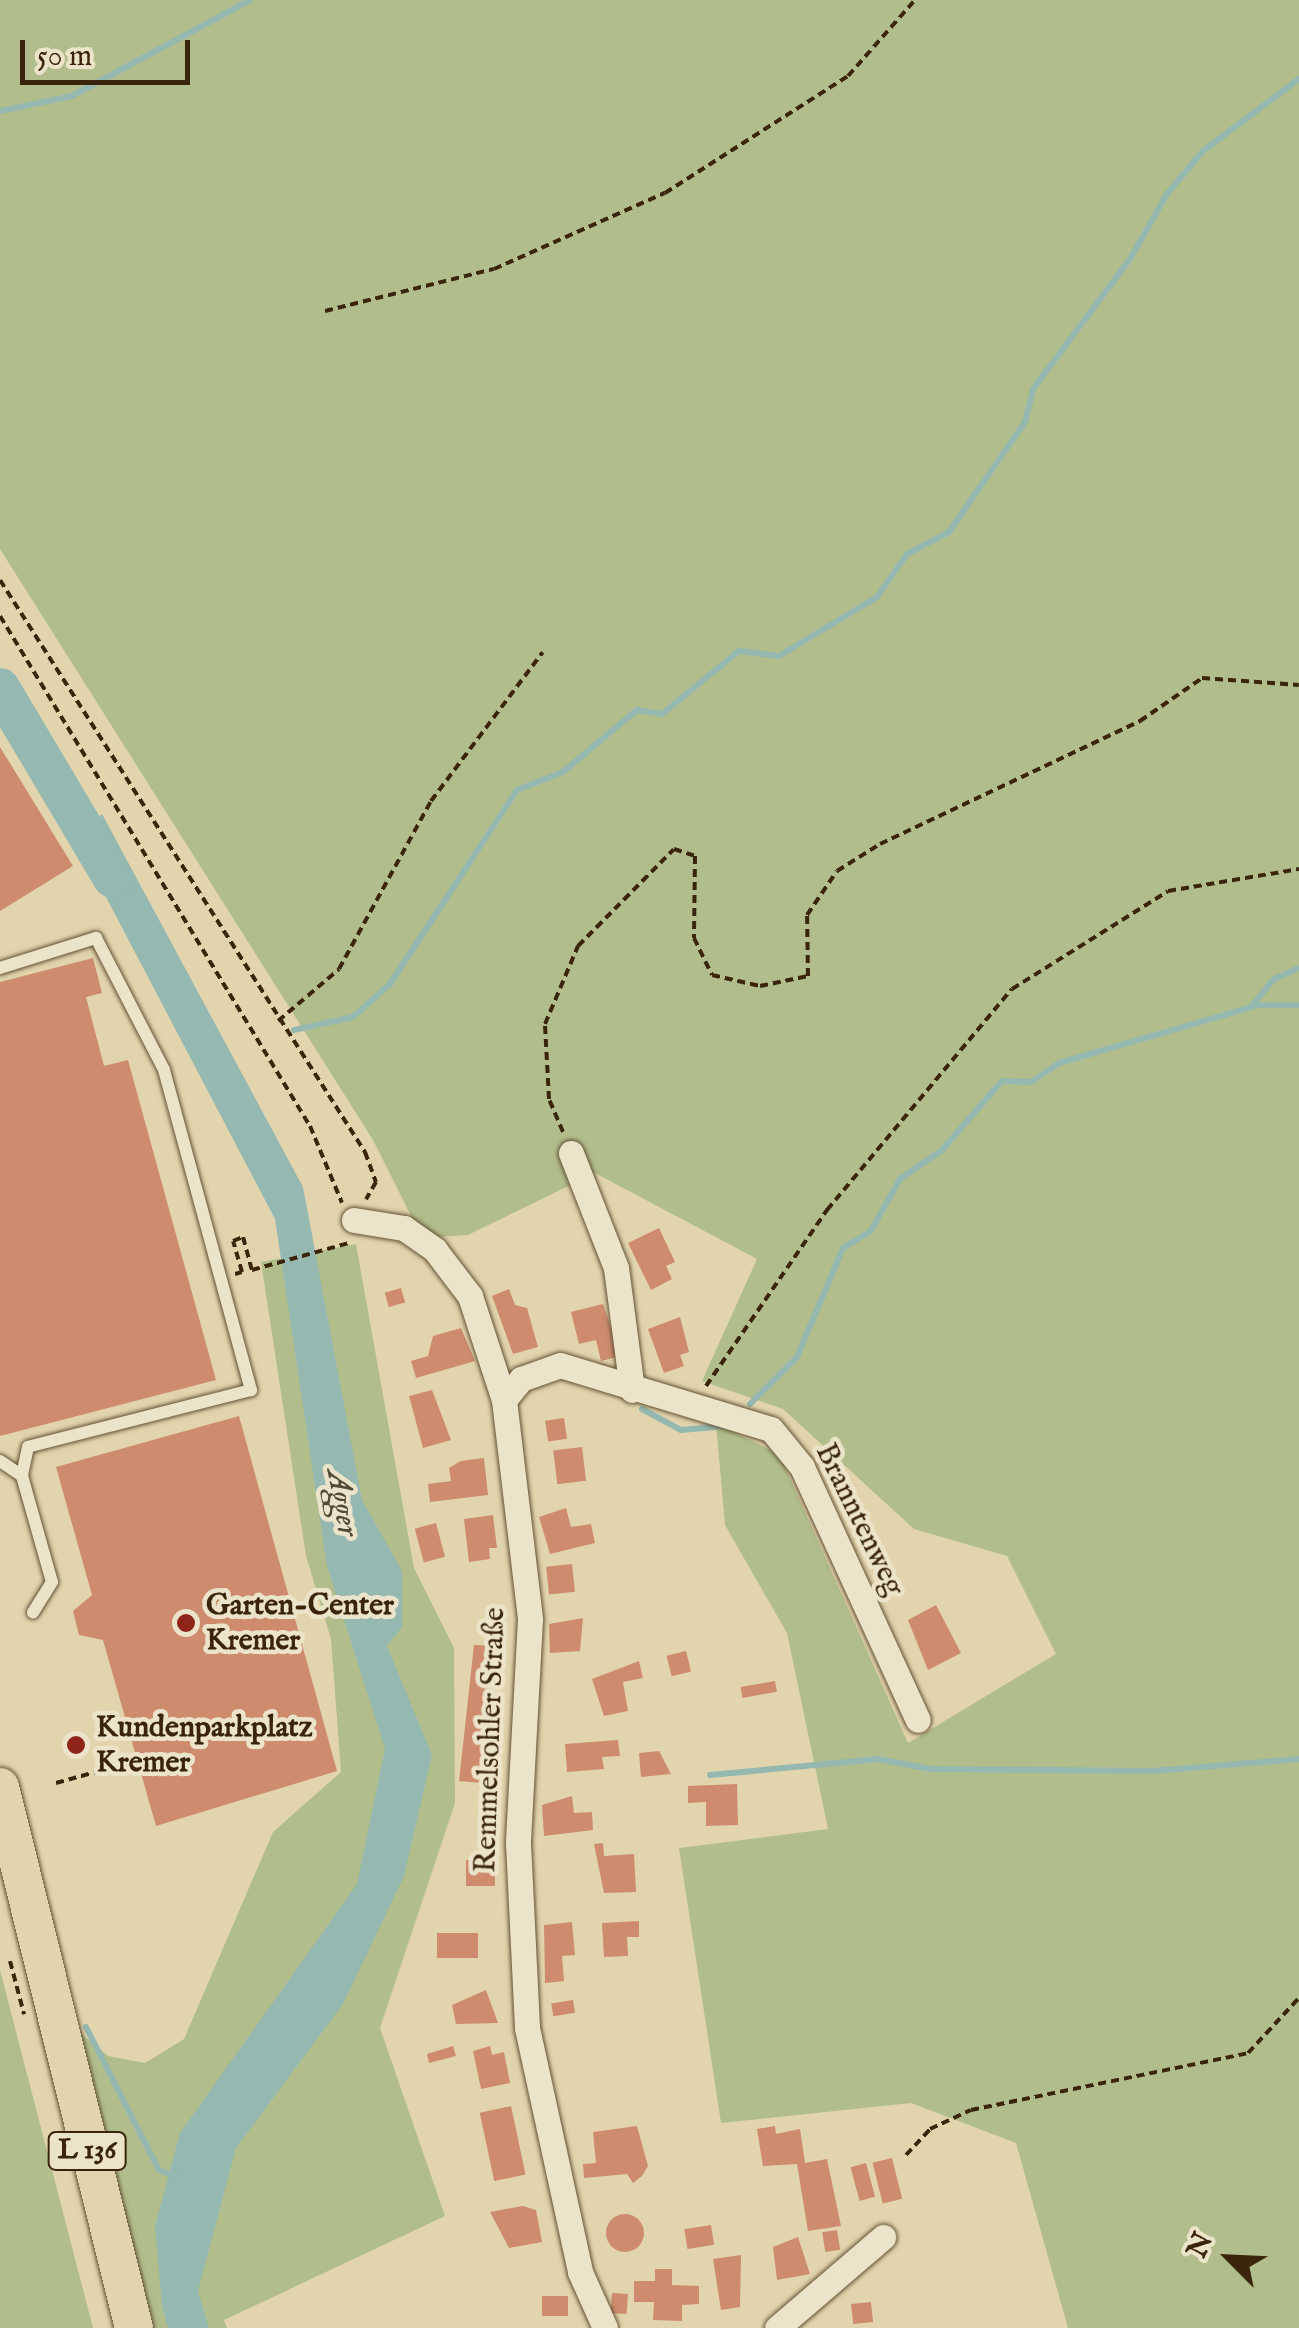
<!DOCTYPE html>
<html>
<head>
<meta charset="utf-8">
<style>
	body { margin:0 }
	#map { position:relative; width:1299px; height:2328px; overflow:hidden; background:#e2d5ad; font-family:"IM FELL English",serif }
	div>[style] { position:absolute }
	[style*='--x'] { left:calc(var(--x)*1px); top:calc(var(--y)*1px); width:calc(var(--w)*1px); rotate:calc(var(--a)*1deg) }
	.green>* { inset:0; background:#b1be8b }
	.water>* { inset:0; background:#95b8b0 }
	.stream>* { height:6px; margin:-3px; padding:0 3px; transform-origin:3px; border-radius:3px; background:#95b8b0 }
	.river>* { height:40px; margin:-20px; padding:0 20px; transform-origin:20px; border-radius:20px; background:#95b8b0 }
	.building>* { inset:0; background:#ce8b6e; transform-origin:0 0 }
	.round { border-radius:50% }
	.path>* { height:4px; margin-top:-2px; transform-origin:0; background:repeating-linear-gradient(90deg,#3a250c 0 8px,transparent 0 13px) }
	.roads { filter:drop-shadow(0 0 2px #645134) drop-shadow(0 0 2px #645134) }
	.service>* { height:12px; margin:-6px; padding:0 6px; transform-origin:6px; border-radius:6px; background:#ece4ca }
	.minor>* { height:25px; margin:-12.5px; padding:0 12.5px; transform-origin:12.5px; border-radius:12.5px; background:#ece4ca }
	.primary>* { height:38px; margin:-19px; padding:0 19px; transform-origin:19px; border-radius:19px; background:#e2d5ad }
	.dots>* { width:28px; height:28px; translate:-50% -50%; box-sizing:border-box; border:5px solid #ece4ca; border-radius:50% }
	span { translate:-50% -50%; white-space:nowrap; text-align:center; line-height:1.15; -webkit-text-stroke:9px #ece4ca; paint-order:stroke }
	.shield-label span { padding:2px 8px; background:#ece4ca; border:2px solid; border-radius:8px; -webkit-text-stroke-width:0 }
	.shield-label { font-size:28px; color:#3a250c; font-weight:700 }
	.street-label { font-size:30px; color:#3a250c }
	.poi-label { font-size:30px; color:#3a250c; font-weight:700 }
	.left { translate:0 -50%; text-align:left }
	.water-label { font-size:32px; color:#514a35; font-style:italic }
	.north { position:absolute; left:1179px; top:2208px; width:100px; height:100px; -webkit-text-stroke:8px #ece4ca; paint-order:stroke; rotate:294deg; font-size:28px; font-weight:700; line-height:40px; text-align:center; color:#3a250c }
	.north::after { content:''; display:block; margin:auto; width:35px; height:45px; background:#3a250c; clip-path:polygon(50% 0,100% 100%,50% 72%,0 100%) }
	.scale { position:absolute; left:20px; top:40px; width:170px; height:45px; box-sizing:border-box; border:5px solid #3a250c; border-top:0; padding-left:12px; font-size:30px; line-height:35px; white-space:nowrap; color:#3a250c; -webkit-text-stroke:8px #ece4ca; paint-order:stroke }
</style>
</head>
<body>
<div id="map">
	<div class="green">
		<div style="clip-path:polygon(0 0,1299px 0,1299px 2328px,1068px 2328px,1016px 2143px,911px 2103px,721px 2123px,679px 1848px,828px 1829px,787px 1633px,725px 1525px,716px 1424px,779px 1454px,908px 1743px,1056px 1654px,1007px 1556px,914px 1529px,783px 1409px,702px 1381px,757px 1259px,595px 1173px,468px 1235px,422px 1238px,373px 1140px,0 549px)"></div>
		<div style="clip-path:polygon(356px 1244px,414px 1568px,454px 1648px,455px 1803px,380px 2028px,445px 2216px,224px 2320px,227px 2328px,153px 2328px,76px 2029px,108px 2056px,145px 2063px,184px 2039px,273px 1832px,341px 1772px,331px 1639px,306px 1556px,261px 1262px)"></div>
		<div style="clip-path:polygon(0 1970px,93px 2328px,0 2328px)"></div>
	</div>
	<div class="water">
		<div style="clip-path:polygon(102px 814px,303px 1187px,362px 1500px,402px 1571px,402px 1627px,387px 1646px,432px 1755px,404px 1876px,343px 2004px,236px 2148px,198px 2291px,209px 2328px,168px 2328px,162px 2306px,155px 2226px,180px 2133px,357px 1884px,385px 1749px,327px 1566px,275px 1219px,76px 840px)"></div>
	</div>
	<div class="stream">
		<div style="--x:0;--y:111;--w:74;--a:-11.8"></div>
		<div style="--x:72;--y:96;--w:202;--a:-28.3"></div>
		<div style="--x:1251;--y:1007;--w:36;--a:-51"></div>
		<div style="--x:1274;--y:979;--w:27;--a:-24"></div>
		<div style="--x:294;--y:1030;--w:60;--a:-12.4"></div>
		<div style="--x:353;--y:1017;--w:50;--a:-41.7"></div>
		<div style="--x:390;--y:984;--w:232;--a:-56.8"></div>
		<div style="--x:517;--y:790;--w:49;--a:-21.4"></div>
		<div style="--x:563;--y:772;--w:97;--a:-40"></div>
		<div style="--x:637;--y:710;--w:25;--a:9"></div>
		<div style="--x:662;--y:714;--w:99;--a:-39.3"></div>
		<div style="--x:739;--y:651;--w:40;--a:7.1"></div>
		<div style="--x:779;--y:656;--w:114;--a:-31"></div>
		<div style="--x:877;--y:597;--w:52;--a:-55.1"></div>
		<div style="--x:907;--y:554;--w:47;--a:-27.6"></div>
		<div style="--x:949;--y:532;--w:134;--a:-55.4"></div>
		<div style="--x:1025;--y:422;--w:34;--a:-76"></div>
		<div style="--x:1033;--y:389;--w:162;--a:-53.3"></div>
		<div style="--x:1130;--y:259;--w:75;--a:-60.4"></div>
		<div style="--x:1167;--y:194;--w:56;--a:-50.1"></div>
		<div style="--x:1203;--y:151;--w:120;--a:-36.9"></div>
		<div style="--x:750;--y:1404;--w:66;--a:-45"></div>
		<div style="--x:797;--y:1357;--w:118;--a:-67.1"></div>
		<div style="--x:843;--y:1248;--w:31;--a:-31"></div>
		<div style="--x:870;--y:1232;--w:61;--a:-60.5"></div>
		<div style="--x:900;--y:1179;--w:51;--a:-34.6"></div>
		<div style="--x:942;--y:1150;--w:91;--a:-49"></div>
		<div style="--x:1002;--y:1081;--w:29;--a:2"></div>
		<div style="--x:1031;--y:1082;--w:34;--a:-34"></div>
		<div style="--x:1059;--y:1063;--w:208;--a:-16.2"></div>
		<div style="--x:1259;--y:1005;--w:40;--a:0"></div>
		<div style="--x:642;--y:1409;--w:44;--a:28.3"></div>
		<div style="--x:681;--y:1430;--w:46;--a:-5"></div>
		<div style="--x:710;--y:1775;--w:169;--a:-5.4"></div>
		<div style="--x:878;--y:1759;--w:53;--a:10.9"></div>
		<div style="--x:930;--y:1769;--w:223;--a:0.5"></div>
		<div style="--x:1153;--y:1771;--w:146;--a:-4.7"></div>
		<div style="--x:86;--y:2027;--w:161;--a:63"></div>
		<div style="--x:159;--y:2170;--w:17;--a:21"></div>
	</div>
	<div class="river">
		<div style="--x:0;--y:688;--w:221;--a:59.3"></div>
	</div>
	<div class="building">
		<div style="clip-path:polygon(0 747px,73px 866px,0 911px)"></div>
		<div style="clip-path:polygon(93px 958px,102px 993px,86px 997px,104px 1066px,128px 1060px,216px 1380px,0 1436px,0 982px)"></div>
		<div style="clip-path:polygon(659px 1228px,675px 1262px,666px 1266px,672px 1279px,651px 1290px,628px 1243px)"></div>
		<div style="left:401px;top:1288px;width:15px;height:17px;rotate:74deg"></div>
		<div style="clip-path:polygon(509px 1289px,515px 1305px,527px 1308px,538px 1347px,513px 1354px,492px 1296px)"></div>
		<div style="clip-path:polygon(603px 1304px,621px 1356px,601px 1361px,596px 1340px,579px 1344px,571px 1312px)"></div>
		<div style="clip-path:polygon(680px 1317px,689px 1352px,680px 1355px,684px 1366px,664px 1373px,648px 1329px)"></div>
		<div style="clip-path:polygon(461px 1328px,475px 1361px,416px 1378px,411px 1361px,428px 1356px,433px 1336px)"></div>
		<div style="clip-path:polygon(432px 1390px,451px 1440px,423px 1448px,409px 1396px)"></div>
		<div style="clip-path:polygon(239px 1416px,337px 1771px,156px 1826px,103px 1640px,79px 1635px,73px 1611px,92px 1595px,56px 1467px)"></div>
		<div style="left:564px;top:1418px;width:21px;height:19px;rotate:82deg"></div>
		<div style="left:582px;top:1447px;width:34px;height:29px;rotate:83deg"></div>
		<div style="clip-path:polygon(484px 1458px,488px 1495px,430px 1502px,428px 1484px,451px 1481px,449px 1468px,461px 1461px)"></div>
		<div style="clip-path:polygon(566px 1508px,571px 1527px,591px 1524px,595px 1543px,550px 1554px,539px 1517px)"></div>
		<div style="clip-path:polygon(493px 1515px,497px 1548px,489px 1548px,490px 1559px,469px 1562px,464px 1519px)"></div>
		<div style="left:436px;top:1523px;width:35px;height:22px;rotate:75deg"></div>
		<div style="left:572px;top:1564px;width:28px;height:26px;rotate:84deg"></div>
		<div style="clip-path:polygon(936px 1605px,961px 1653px,928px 1670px,908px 1620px)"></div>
		<div style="clip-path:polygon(583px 1618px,580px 1651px,550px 1653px,549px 1624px)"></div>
		<div style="clip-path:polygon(474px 1645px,504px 1646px,502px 1680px,488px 1680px,488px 1703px,504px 1718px,492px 1784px,459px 1781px)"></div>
		<div style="left:686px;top:1651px;width:21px;height:20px;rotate:76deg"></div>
		<div style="clip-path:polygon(639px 1661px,643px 1678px,623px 1682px,628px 1711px,604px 1716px,592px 1679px)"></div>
		<div style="left:775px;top:1681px;width:11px;height:35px;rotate:80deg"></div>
		<div style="clip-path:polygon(618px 1740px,620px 1756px,602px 1757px,604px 1769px,567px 1772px,565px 1744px)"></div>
		<div style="clip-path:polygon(659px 1751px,671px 1774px,641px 1777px,639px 1753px)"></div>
		<div style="clip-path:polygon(737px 1784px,738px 1825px,706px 1826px,706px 1802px,688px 1803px,688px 1786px)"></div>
		<div style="clip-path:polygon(572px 1796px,574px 1813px,592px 1812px,593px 1830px,544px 1836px,542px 1805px)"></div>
		<div style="clip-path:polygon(603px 1843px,604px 1856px,634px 1854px,636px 1892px,604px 1893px,594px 1844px)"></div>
		<div style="left:466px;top:1860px;width:29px;height:26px"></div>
		<div style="clip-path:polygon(639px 1921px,639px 1937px,627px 1937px,628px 1956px,604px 1957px,602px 1923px)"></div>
		<div style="clip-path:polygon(572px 1922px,575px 1955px,562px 1956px,564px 1981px,545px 1983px,544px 1925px)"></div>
		<div style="left:478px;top:1933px;width:25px;height:41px;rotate:90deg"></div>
		<div style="clip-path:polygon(486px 1990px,498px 2023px,456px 2024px,452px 2005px)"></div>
		<div style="left:573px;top:2000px;width:13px;height:22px;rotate:81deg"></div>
		<div style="clip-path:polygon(453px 2046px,456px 2056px,429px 2063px,427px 2054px)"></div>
		<div style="clip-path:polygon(490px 2046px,492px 2055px,504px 2052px,510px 2083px,481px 2089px,473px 2051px)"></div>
		<div style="left:511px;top:2106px;width:70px;height:32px;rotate:78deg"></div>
		<div style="clip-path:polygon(637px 2126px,648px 2166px,642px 2176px,633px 2183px,627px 2174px,584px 2178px,583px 2164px,596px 2163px,593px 2132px)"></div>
		<div style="clip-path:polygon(775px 2126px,776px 2134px,800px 2129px,805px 2163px,827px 2159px,841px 2226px,808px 2231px,797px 2164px,763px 2166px,757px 2129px)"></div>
		<div style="left:892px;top:2158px;width:42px;height:20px;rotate:76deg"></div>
		<div style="left:866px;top:2163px;width:35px;height:16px;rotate:75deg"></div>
		<div style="clip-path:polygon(523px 2206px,536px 2210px,542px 2242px,509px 2248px,490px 2212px)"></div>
		<div class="round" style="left:606px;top:2214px;width:38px;height:38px"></div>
		<div style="left:711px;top:2225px;width:20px;height:27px;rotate:81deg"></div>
		<div style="left:837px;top:2230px;width:20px;height:15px;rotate:81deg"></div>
		<div style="clip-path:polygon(798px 2237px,810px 2274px,777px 2280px,773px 2247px)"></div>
		<div style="clip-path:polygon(741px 2255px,740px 2307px,721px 2310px,713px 2259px)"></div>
		<div style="clip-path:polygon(655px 2269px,672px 2269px,672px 2285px,699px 2286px,699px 2304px,682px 2305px,682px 2321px,653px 2320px,654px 2302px,634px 2302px,634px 2281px,655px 2281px)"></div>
		<div style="left:612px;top:2293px;width:16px;height:20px;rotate:4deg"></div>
		<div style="left:542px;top:2296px;width:26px;height:20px"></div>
		<div style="left:871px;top:2302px;width:20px;height:20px;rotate:84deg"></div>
	</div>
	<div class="path">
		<div style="--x:325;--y:311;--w:174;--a:-14"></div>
		<div style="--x:494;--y:269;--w:187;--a:-24"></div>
		<div style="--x:665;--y:193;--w:217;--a:-32.6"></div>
		<div style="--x:848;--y:76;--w:101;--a:-48.6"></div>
		<div style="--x:0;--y:580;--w:679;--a:57.46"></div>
		<div style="--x:365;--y:1152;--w:32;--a:70"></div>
		<div style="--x:376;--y:1182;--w:20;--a:120"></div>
		<div style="--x:0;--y:616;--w:597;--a:58.71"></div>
		<div style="--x:310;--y:1126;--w:83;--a:67.4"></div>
		<div style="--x:278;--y:1021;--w:80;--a:-40.4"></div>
		<div style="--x:339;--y:969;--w:192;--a:-61.3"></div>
		<div style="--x:431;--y:801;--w:186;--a:-53.1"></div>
		<div style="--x:563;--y:1132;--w:36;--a:-113"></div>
		<div style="--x:549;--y:1099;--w:75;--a:-93.1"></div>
		<div style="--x:545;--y:1024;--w:85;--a:-67.1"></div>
		<div style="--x:578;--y:946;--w:136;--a:-45.3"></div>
		<div style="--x:674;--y:849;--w:22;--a:18"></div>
		<div style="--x:695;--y:856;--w:82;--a:90.7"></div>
		<div style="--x:694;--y:938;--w:41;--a:64.1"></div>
		<div style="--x:712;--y:975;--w:49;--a:12.9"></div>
		<div style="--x:760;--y:986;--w:49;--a:-11.8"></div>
		<div style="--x:808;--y:976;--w:61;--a:-90.9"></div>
		<div style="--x:807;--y:915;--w:53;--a:-55.7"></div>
		<div style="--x:837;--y:871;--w:51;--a:-32.1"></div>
		<div style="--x:880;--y:844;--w:288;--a:-25.3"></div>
		<div style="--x:1140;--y:721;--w:75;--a:-34.7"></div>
		<div style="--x:1202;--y:678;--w:97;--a:4.1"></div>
		<div style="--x:235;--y:1274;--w:7;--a:-16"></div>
		<div style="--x:242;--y:1272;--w:32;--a:-106"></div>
		<div style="--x:233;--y:1241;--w:11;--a:-22"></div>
		<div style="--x:243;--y:1237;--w:34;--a:75"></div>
		<div style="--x:252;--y:1270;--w:101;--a:-15.6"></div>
		<div style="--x:706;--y:1386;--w:214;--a:-55.5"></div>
		<div style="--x:827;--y:1210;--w:288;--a:-50.1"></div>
		<div style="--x:1012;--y:989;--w:184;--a:-32.1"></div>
		<div style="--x:1168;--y:891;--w:133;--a:-9.5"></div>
		<div style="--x:56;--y:1783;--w:56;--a:-15.5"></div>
		<div style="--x:10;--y:1961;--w:55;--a:75.2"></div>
		<div style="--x:906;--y:2155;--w:35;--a:-47"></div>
		<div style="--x:930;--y:2129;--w:45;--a:-24.9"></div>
		<div style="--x:971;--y:2110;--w:283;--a:-11.6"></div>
		<div style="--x:1248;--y:2053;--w:75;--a:-47.2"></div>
	</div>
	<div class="roads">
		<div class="service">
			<div style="--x:0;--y:968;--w:101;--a:-17.4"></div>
			<div style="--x:96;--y:938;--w:148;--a:62.7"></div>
			<div style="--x:164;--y:1070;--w:332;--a:74.8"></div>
			<div style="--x:251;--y:1390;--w:230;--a:165.7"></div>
			<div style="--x:28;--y:1447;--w:30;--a:102"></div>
			<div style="--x:22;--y:1476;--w:110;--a:74.2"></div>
			<div style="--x:52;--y:1582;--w:36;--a:122"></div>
			<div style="--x:0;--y:1461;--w:27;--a:34"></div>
		</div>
		<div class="minor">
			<div style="--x:571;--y:1153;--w:123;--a:68.6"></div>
			<div style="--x:616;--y:1268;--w:123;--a:82.5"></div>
			<div style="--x:354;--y:1220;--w:51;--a:9.1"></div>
			<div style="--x:404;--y:1228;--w:38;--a:35"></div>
			<div style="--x:435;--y:1250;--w:58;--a:52.7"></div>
			<div style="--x:470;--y:1296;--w:109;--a:71.9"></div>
			<div style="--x:504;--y:1400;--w:221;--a:83.2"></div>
			<div style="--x:530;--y:1619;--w:224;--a:93.1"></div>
			<div style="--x:518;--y:1843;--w:185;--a:87.2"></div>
			<div style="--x:527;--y:2028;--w:250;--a:77.7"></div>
			<div style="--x:580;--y:2272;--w:61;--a:65.9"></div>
			<div style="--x:504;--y:1400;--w:27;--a:-51"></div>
			<div style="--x:521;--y:1379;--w:41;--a:-19.7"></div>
			<div style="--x:560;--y:1365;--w:220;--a:16.9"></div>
			<div style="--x:771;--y:1429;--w:49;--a:50.8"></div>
			<div style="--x:802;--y:1467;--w:278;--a:65.4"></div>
			<div style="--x:777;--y:2328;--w:140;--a:-40.6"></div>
		</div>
		<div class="primary">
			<div style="--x:0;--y:1787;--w:557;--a:76.09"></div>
		</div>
	</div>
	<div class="dots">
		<div style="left:186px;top:1623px;background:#8f2418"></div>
		<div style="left:76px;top:1745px;background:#8f2418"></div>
	</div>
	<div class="shield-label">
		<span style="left:87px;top:2151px">L 136</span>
	</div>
	<div class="street-label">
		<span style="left:859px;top:1520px;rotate:64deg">Branntenweg</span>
		<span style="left:491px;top:1740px;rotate:-88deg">Remmelsohler Straße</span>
	</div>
	<div class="poi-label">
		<span class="left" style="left:206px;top:1623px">Garten-Center<br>Kremer</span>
		<span class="left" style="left:96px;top:1745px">Kundenparkplatz<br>Kremer</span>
	</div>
	<div class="water-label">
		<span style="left:341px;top:1503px;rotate:80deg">Agger</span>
	</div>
	<div class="north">N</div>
	<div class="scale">50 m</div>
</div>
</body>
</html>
